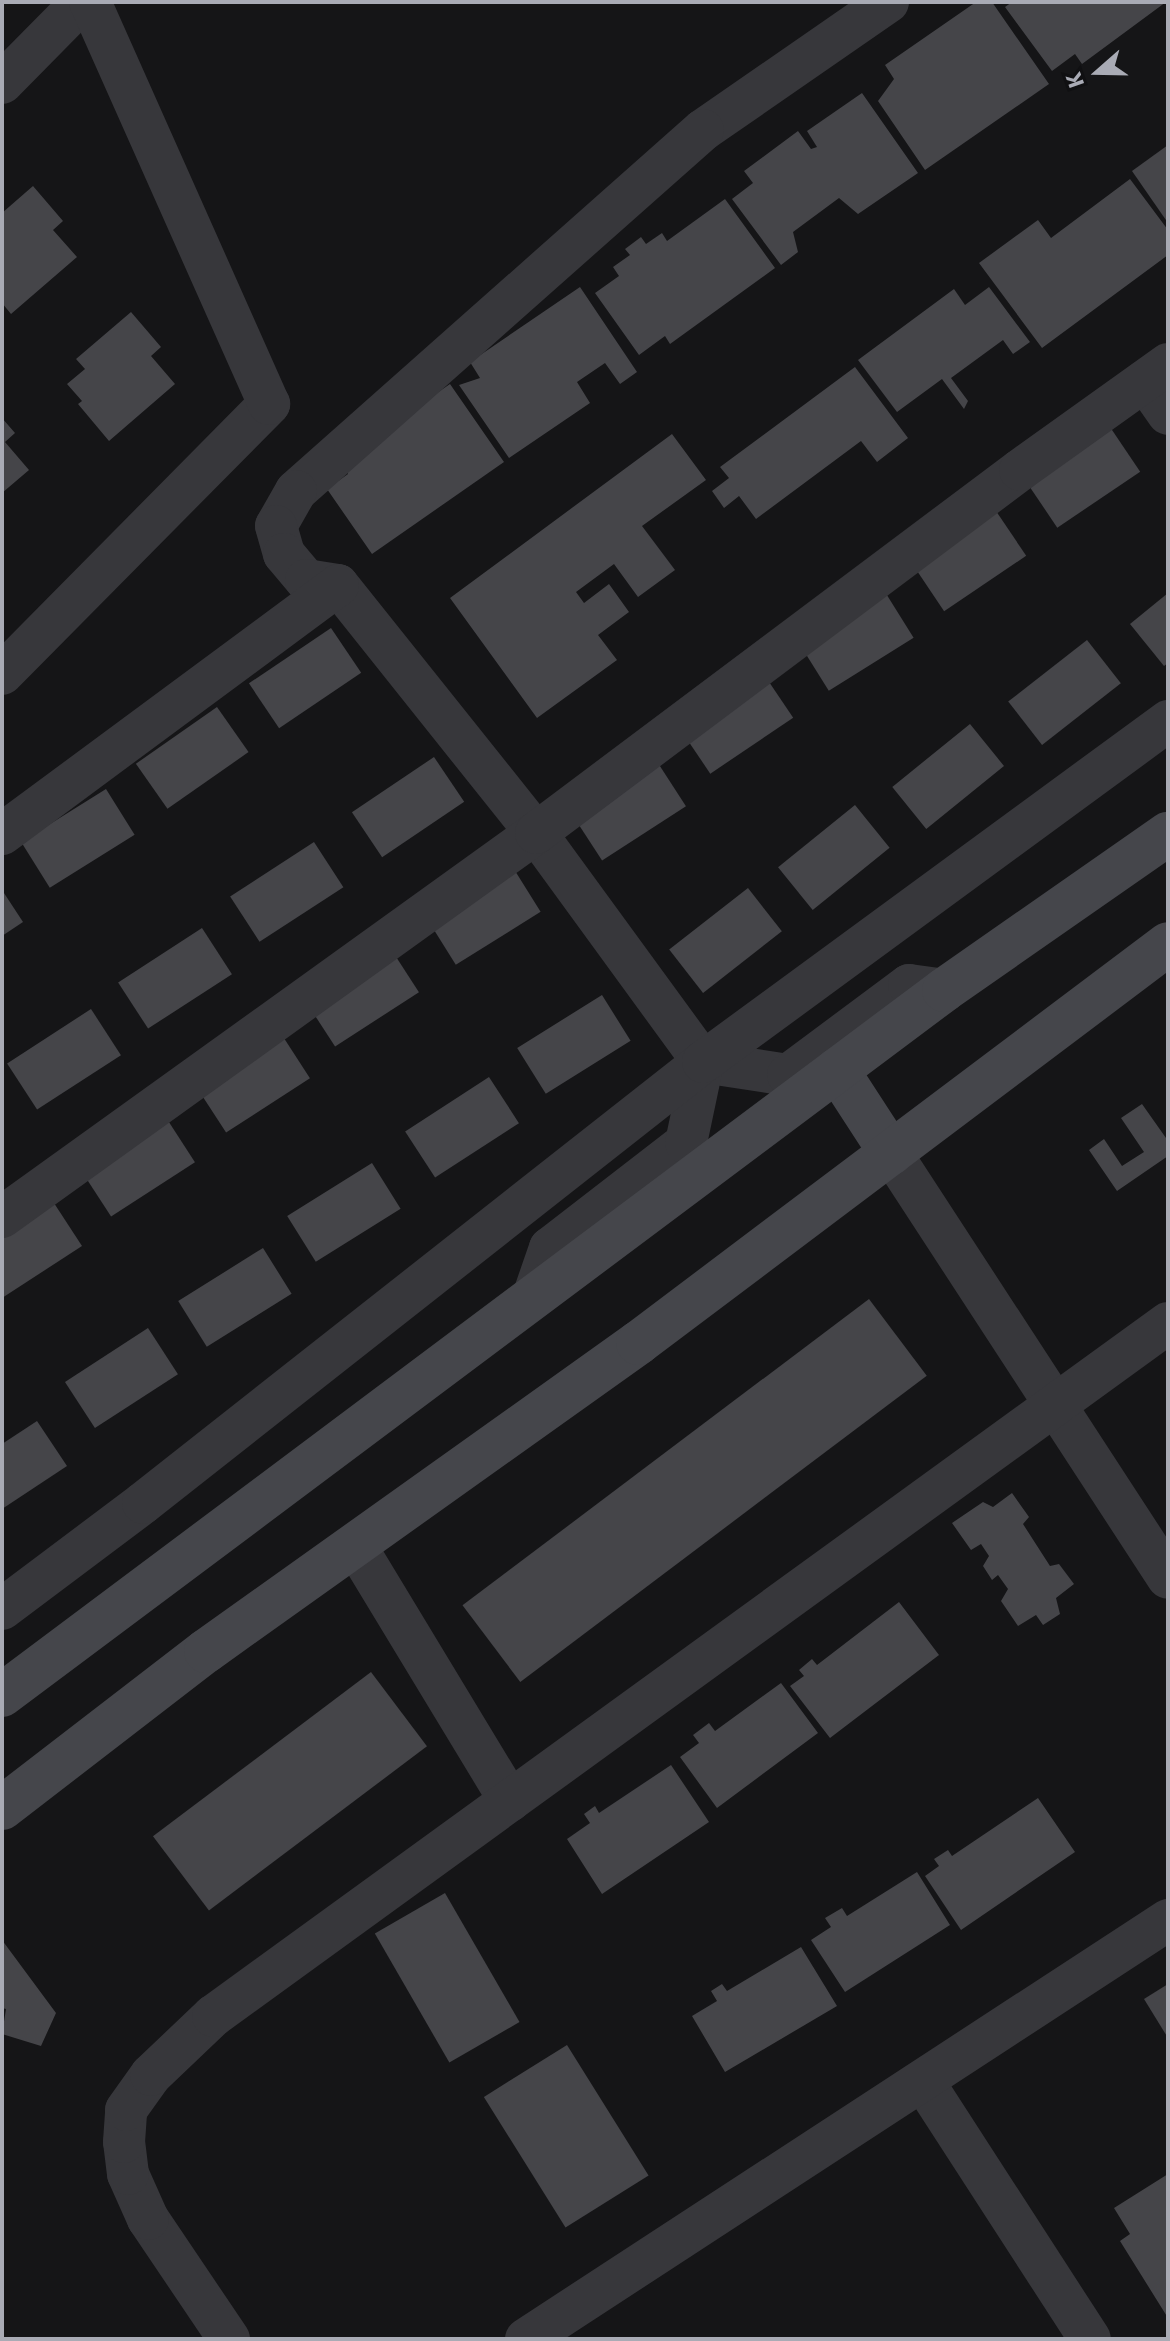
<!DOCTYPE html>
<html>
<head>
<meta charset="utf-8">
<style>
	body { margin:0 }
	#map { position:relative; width:1170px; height:2341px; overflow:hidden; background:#151517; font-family:"Fira Sans",sans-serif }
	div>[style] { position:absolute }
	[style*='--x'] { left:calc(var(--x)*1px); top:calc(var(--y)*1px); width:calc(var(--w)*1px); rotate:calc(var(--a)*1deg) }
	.building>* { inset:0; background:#454549; transform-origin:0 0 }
	.street>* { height:42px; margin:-21px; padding:0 21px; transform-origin:21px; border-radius:21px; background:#37373b }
	.secondary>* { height:44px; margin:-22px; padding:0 22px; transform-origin:22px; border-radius:22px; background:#45464b }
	span { translate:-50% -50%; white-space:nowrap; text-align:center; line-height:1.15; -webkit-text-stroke:8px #101012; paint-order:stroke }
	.frame { position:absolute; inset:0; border:4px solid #a9abb5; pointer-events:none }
	.north { position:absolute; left:1058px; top:32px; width:80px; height:80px; -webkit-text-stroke:6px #101012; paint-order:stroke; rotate:250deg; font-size:22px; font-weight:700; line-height:32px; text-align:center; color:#a9abb5 }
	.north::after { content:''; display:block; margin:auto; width:28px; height:36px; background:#a9abb5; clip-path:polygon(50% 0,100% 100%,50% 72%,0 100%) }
</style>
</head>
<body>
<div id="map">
	<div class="building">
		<div style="clip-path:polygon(976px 2px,992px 2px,1049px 84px,925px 170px,878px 101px,894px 79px,885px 65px)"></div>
		<div style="clip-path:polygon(1012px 2px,1166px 2px,1082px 64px,1075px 54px,1052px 71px,1005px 7px)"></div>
		<div style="clip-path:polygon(862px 93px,918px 173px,858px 214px,839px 198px,793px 232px,798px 252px,781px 265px,732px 199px,753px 183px,744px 171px,798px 131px,811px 149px,817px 147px,807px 131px)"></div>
		<div style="clip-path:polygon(1168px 145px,1168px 223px,1132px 171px)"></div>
		<div style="clip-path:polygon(1130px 179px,1168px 230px,1168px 255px,1042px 348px,979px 263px,1038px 220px,1051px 238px)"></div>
		<div style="clip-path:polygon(33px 186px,63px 221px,53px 230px,77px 257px,11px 314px,2px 303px,2px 213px)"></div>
		<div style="clip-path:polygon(725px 199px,775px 268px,670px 344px,665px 336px,639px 355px,595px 293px,619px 276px,613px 267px,630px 255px,625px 249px,641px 237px,646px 244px,662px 233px,667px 241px)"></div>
		<div style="clip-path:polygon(580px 287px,637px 372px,620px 384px,605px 363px,577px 382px,590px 403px,509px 458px,459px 385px,480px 378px,470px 362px)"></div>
		<div style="clip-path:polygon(989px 287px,1030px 342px,1013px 354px,1003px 340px,951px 378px,968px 401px,964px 409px,942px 379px,897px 412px,858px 360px,954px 289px,965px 305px)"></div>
		<div style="clip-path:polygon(131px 312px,161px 347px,151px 356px,175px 384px,109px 441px,78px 404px,82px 401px,67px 384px,85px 369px,76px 359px)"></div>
		<div style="clip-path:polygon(855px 367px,908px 438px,877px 462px,861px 441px,756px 519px,739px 496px,724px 508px,712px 491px,729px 478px,720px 467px)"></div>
		<div style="clip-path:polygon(450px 384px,504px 462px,372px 554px,327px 489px,348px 474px,343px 458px)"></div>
		<div style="clip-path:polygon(2px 418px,15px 433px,5px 442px,29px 470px,2px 493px)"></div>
		<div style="left:1110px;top:427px;width:54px;height:100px;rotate:56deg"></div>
		<div style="clip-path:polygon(672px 434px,706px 480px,642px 526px,675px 570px,638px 597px,614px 564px,576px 592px,584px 603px,609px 584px,629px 612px,598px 635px,617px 660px,537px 718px,450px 598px)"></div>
		<div style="left:996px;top:511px;width:54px;height:99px;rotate:56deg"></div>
		<div style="left:885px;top:592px;width:54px;height:100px;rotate:58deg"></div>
		<div style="clip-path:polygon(1168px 593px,1168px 663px,1164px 666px,1130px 624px)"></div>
		<div style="left:331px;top:628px;width:54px;height:99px;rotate:56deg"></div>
		<div style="left:1087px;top:640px;width:55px;height:100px;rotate:52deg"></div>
		<div style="left:763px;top:673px;width:54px;height:100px;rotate:56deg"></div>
		<div style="left:217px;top:707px;width:55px;height:99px;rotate:55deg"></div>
		<div style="left:970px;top:724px;width:54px;height:100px;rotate:51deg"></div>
		<div style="left:434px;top:757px;width:54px;height:99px;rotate:56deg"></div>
		<div style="left:656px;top:760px;width:55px;height:100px;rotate:57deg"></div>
		<div style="left:106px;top:789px;width:54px;height:100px;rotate:58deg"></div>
		<div style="left:855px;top:805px;width:55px;height:99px;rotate:51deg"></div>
		<div style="left:314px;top:842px;width:54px;height:100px;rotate:57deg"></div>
		<div style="left:512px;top:866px;width:54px;height:100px;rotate:58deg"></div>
		<div style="left:748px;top:888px;width:55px;height:100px;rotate:52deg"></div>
		<div style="clip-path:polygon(2px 890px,23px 922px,2px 936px)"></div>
		<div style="left:202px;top:928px;width:55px;height:100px;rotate:57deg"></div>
		<div style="left:389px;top:946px;width:55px;height:100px;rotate:57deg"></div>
		<div style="left:602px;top:995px;width:54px;height:100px;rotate:58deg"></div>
		<div style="left:91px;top:1009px;width:55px;height:100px;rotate:57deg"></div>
		<div style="left:280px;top:1032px;width:55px;height:100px;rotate:57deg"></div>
		<div style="left:489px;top:1077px;width:55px;height:100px;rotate:57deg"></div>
		<div style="clip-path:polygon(1142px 1104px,1166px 1138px,1168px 1136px,1168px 1156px,1117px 1191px,1089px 1150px,1104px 1139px,1122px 1166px,1144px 1152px,1121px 1118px)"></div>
		<div style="left:165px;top:1116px;width:55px;height:100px;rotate:57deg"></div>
		<div style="left:372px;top:1163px;width:54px;height:100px;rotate:58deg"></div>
		<div style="clip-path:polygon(52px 1200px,82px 1246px,2px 1298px,2px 1233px)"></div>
		<div style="left:263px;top:1248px;width:54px;height:100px;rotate:58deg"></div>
		<div style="left:869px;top:1299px;width:96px;height:509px;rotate:53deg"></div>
		<div style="left:148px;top:1328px;width:55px;height:99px;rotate:57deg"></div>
		<div style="clip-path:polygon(37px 1421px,67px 1466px,2px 1509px,2px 1444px)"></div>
		<div style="clip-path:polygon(1012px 1493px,1029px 1517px,1023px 1524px,1050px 1566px,1059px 1564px,1074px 1584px,1056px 1598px,1060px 1614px,1043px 1625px,1036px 1615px,1018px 1626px,1001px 1601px,1008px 1589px,998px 1575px,992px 1580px,983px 1566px,989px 1556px,981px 1544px,971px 1550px,952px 1523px,983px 1502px,993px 1507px)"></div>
		<div style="clip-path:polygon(899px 1602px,939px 1655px,830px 1738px,790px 1686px,804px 1676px,799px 1670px,812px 1659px,817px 1665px)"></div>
		<div style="left:371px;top:1672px;width:93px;height:273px;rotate:53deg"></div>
		<div style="clip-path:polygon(781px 1683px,818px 1733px,717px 1808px,680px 1757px,699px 1743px,693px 1735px,709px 1723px,715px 1731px)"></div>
		<div style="clip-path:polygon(671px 1765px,709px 1822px,602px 1894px,567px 1839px,590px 1823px,584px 1814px,595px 1806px,599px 1813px)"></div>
		<div style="clip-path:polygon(1038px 1798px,1075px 1852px,961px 1930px,925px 1876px,939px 1866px,934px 1859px,948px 1850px,952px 1856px)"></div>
		<div style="clip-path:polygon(917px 1872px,950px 1925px,845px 1992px,811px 1940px,831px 1927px,825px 1918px,842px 1908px,847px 1916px)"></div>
		<div style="left:445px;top:1893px;width:149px;height:81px;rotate:60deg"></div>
		<div style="clip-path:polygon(2px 1940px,56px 2013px,41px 2046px,2px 2034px,6px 2009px,2px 2008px)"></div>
		<div style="clip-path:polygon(801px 1947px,837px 2006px,725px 2072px,692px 2016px,717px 2001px,711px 1991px,722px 1984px,727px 1991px)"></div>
		<div style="clip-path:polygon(1168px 1984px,1168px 2038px,1144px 1999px)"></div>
		<div style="left:567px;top:2045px;width:154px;height:98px;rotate:58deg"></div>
		<div style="clip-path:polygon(1168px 2174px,1168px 2318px,1120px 2241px,1130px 2234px,1114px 2208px)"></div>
	</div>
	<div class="street">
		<div style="--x:888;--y:2;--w:225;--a:145.3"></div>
		<div style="--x:703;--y:130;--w:544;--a:138.43"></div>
		<div style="--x:296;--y:491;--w:40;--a:119.7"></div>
		<div style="--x:276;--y:526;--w:29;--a:74"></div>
		<div style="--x:284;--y:554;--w:34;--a:50"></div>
		<div style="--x:306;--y:580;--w:32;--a:9"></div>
		<div style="--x:338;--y:585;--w:317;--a:51.4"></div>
		<div style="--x:536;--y:833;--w:283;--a:53.9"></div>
		<div style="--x:703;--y:1062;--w:86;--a:8.7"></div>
		<div style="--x:788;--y:1075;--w:151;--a:-36.6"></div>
		<div style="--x:909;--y:985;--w:35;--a:8"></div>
		<div style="--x:2;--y:83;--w:114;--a:-45.4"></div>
		<div style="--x:1145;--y:381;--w:40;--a:55.1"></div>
		<div style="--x:2;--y:674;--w:380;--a:-45.3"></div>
		<div style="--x:269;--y:404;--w:440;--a:-114"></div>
		<div style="--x:2;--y:834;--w:418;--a:-36.5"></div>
		<div style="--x:891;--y:1153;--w:507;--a:56.91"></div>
		<div style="--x:2;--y:1217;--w:658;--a:-35.72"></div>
		<div style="--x:536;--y:833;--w:605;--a:-36.87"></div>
		<div style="--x:1020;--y:470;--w:182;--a:-35.6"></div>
		<div style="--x:533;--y:1297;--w:52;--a:-70.9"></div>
		<div style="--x:550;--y:1248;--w:172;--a:-37.7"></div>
		<div style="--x:686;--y:1143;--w:83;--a:-78.1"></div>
		<div style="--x:355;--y:1545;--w:299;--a:58.8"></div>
		<div style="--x:2;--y:1609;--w:176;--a:-36.9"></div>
		<div style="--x:143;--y:1503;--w:713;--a:-38.22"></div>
		<div style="--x:703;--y:1062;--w:577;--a:-36.25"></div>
		<div style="--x:923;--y:2081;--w:307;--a:57.1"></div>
		<div style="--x:229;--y:2339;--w:145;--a:-124"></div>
		<div style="--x:148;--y:2219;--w:49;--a:-114"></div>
		<div style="--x:128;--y:2174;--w:32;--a:-97"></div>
		<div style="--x:124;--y:2142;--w:32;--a:-86"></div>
		<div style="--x:126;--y:2110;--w:43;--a:-54.5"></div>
		<div style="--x:151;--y:2075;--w:86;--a:-43.6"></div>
		<div style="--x:213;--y:2016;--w:1180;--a:-35.97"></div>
		<div style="--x:526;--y:2339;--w:767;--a:-33.13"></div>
	</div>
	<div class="secondary">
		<div style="--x:837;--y:1070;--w:99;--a:57"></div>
		<div style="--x:2;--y:1695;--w:1177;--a:-36.81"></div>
		<div style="--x:944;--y:990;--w:273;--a:-34.9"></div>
		<div style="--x:2;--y:1808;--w:257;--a:-37.6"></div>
		<div style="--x:206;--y:1651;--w:531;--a:-35.49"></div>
		<div style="--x:638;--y:1343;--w:663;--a:-36.97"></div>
	</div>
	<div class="frame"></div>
	<div class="north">K</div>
</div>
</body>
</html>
